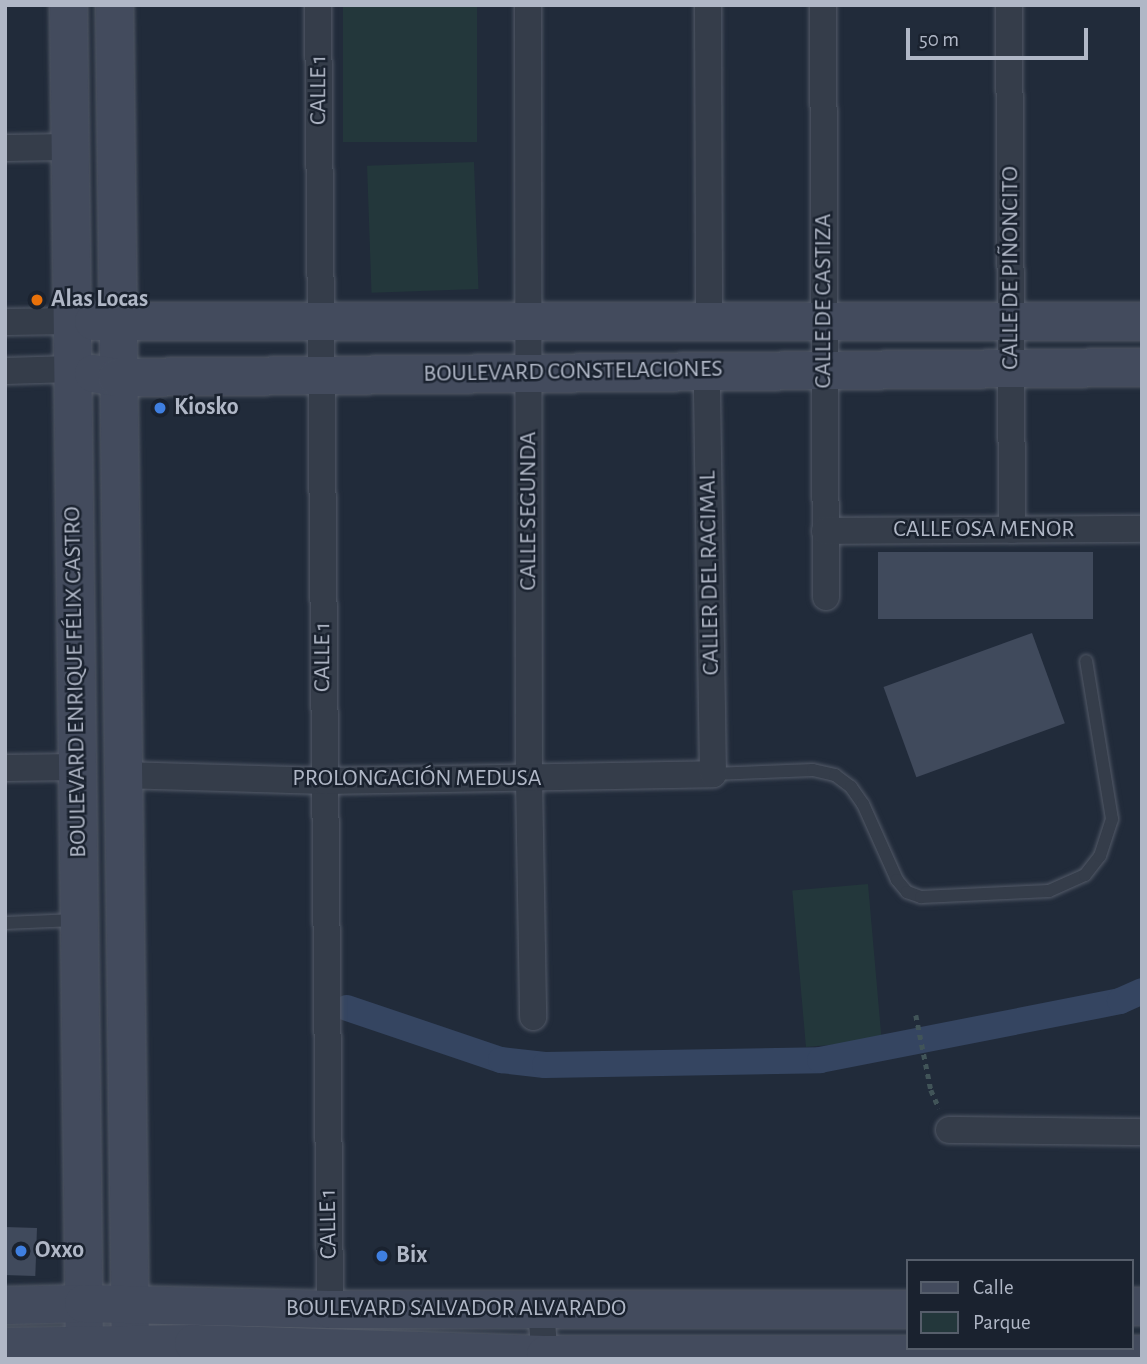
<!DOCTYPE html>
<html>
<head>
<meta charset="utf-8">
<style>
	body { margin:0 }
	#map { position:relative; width:1147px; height:1364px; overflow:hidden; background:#212b3a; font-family:"Alegreya Sans",sans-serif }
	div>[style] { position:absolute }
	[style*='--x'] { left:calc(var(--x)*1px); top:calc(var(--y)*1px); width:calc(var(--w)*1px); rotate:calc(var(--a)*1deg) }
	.green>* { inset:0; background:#23373b; transform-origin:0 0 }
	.canal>* { height:26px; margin:-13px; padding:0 13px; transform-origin:13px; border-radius:13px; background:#354561 }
	.building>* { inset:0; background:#404a5c; transform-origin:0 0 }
	.path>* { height:4.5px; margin-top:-2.25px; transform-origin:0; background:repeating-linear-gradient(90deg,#415458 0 5px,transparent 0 10px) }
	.roads { filter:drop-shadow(0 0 2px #535a68) drop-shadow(0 0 2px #535a68) }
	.lane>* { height:12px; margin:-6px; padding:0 6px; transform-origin:6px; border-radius:6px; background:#353d4a }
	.street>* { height:26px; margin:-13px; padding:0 13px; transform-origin:13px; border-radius:13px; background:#353d4a }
	.secondary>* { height:37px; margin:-18.5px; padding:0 18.5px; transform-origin:18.5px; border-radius:18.5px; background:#434b5d }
	.dots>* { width:19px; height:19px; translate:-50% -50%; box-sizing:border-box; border:4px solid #1a222f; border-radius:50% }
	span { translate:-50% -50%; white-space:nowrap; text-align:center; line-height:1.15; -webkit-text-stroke:5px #1a222f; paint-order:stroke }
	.street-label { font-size:24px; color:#b0b7c6 }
	.poi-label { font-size:24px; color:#b0b7c6; font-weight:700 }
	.left { translate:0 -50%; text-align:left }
	.frame { position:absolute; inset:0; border:7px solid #b0b7c6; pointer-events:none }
	.legend { position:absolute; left:906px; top:1259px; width:228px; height:91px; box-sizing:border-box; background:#1a222f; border:2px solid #565e6b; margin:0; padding:9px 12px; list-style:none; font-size:21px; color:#b0b7c6 }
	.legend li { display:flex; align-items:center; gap:14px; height:35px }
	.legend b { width:35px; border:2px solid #565e6b }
	.scale { position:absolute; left:906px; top:28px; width:182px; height:32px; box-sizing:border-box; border:4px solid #b0b7c6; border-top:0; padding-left:9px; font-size:21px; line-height:24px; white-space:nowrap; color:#b0b7c6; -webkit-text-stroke:5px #1a222f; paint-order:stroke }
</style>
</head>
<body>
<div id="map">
	<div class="green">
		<div style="left:343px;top:5px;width:134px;height:137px"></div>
		<div style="left:474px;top:162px;width:127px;height:107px;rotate:88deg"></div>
		<div style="left:868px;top:884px;width:157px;height:76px;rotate:85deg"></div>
	</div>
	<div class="canal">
		<div style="--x:347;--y:1008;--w:163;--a:18.7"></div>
		<div style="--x:501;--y:1060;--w:44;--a:6.5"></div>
		<div style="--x:545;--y:1065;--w:275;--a:-1"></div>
		<div style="--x:820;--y:1060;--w:306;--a:-11.1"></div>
		<div style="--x:1120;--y:1001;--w:24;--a:-24"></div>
	</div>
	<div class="building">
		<div style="left:1093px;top:552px;width:67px;height:215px;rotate:90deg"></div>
		<div style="left:1032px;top:633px;width:96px;height:158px;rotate:70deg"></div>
		<div style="left:5px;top:1227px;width:32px;height:48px;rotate:2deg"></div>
	</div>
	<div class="path">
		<div style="--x:916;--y:1015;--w:76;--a:78.7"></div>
		<div style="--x:931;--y:1090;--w:20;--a:66"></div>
	</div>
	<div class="roads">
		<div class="lane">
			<div style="--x:713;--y:774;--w:100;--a:-2.3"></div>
			<div style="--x:813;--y:770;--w:23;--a:13"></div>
			<div style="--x:835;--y:775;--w:20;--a:37"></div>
			<div style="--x:851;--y:787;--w:21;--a:55"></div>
			<div style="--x:863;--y:804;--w:83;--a:65.9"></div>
			<div style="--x:897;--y:880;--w:16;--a:50"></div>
			<div style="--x:907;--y:892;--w:15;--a:20"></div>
			<div style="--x:921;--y:897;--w:128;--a:-2.7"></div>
			<div style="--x:1049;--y:891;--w:39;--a:-24"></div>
			<div style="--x:1085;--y:875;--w:24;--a:-52"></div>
			<div style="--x:1100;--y:856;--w:39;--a:-72"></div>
			<div style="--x:1112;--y:819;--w:160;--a:-99.3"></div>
			<div style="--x:5;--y:923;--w:70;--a:-2.5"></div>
		</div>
		<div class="street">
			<div style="--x:318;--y:5;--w:1304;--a:89.47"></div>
			<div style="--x:528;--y:5;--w:774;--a:89.93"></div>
			<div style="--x:529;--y:779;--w:238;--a:89"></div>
			<div style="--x:708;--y:5;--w:316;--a:89.8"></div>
			<div style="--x:823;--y:5;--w:592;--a:89.71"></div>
			<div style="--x:1009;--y:5;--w:525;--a:89.67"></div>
			<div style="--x:5;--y:148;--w:64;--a:-0.9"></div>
			<div style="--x:5;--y:322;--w:66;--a:-0.9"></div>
			<div style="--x:5;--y:371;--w:67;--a:-1.7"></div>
			<div style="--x:825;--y:531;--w:317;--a:-0.4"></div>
			<div style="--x:5;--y:768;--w:73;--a:-0.8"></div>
			<div style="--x:122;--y:775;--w:203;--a:1.7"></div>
			<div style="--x:325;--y:781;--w:388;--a:-1"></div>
			<div style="--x:713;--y:774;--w:403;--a:-90.9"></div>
			<div style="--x:949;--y:1130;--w:193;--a:0.6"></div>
			<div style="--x:541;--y:1310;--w:49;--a:85.3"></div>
		</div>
		<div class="secondary">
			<div style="--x:68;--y:5;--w:1354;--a:89.32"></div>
			<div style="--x:114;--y:5;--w:1354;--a:89.32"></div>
			<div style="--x:93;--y:321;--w:1049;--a:0"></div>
			<div style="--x:93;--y:373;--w:23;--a:10"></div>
			<div style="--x:116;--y:377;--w:1026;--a:-0.56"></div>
			<div style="--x:5;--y:1305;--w:78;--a:-1.5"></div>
			<div style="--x:83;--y:1303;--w:247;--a:1.4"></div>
			<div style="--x:330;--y:1309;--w:577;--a:0"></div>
			<div style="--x:1131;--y:1306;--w:11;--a:0"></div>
			<div style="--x:5;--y:1346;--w:188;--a:-0.9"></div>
			<div style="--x:193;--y:1343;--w:352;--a:1.8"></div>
			<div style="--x:545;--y:1354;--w:597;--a:0"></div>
		</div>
	</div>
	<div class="dots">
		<div style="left:37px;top:300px;background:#e8710a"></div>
		<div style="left:160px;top:408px;background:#3f7fe0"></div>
		<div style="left:21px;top:1251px;background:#3f7fe0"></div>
		<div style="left:382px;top:1256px;background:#3f7fe0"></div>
	</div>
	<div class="street-label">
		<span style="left:319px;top:90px;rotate:-90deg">CALLE 1</span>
		<span style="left:1011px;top:268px;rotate:-90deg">CALLE DE PIÑONCITO</span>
		<span style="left:824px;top:301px;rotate:-90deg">CALLE DE CASTIZA</span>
		<span style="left:573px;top:372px;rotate:-1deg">BOULEVARD CONSTELACIONES</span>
		<span style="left:529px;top:511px;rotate:-90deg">CALLE SEGUNDA</span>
		<span style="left:984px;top:530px">CALLE OSA MENOR</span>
		<span style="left:710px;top:573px;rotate:-91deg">CALLER DEL RACIMAL</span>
		<span style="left:323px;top:657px;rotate:-90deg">CALLE 1</span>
		<span style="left:76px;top:682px;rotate:-91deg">BOULEVARD ENRIQUE FÉLIX CASTRO</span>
		<span style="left:417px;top:779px">PROLONGACIÓN MEDUSA</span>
		<span style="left:329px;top:1224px;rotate:-91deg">CALLE 1</span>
		<span style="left:456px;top:1309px">BOULEVARD SALVADOR ALVARADO</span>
	</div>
	<div class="poi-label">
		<span class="left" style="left:51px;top:300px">Alas Locas</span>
		<span class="left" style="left:174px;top:408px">Kiosko</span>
		<span class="left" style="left:35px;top:1251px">Oxxo</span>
		<span class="left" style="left:396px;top:1256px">Bix</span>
	</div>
	<div class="frame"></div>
	<ul class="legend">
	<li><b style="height:9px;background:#434b5d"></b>Calle</li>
	<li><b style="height:19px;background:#23373b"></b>Parque</li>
	</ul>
	<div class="scale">50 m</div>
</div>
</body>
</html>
